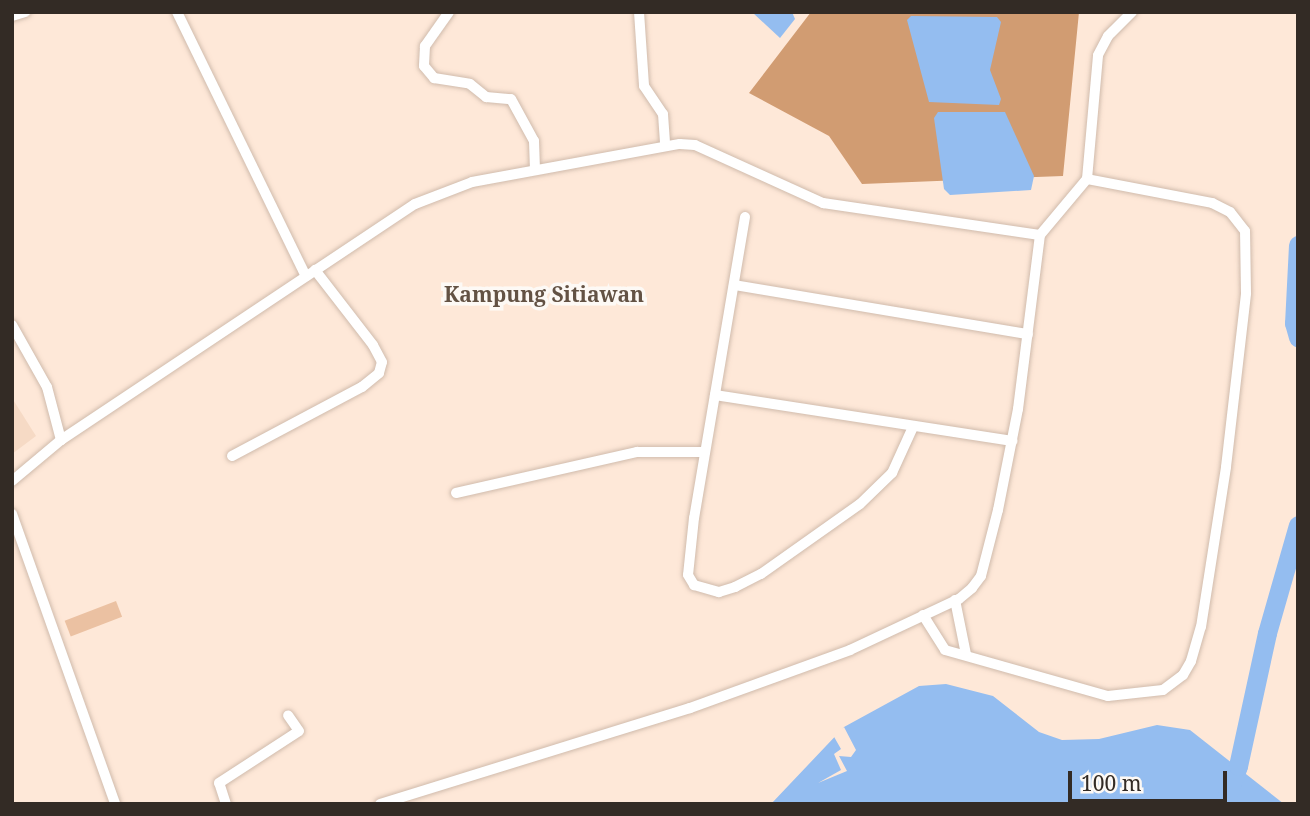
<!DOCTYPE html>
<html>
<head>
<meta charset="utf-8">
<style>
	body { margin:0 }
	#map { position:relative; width:1310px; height:816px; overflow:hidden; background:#fee8d8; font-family:"Noto Serif",serif }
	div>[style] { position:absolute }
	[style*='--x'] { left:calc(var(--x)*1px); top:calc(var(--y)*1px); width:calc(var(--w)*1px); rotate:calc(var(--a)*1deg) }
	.built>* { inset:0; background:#f6dac5 }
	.green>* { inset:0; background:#ebc1a2; transform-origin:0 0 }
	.forest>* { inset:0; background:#d19c72 }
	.water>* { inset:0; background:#94bdf0 }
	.pier>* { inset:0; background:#fee8d8 }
	.river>* { height:19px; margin:-9.5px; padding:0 9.5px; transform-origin:9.5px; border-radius:9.5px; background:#94bdf0 }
	.roads { filter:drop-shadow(0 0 2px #d0bbac) drop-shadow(0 0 2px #d0bbac) }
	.minor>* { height:10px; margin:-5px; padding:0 5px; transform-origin:5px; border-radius:5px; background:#fff }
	span { translate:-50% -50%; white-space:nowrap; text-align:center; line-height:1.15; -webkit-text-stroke:7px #fdf9f5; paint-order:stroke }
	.neighbourhood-label { font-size:21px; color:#635244; font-weight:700 }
	.frame { position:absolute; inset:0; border:14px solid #332b25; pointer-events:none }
	.scale { position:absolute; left:1068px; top:771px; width:159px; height:32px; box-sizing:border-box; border:4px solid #332b25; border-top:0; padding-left:9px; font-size:21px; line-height:24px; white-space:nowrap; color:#332b25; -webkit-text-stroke:5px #fdf9f5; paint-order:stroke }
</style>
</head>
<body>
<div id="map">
	<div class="built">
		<div style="clip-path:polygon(12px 398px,36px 436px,12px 454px)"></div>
	</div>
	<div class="green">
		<div style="left:116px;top:601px;width:17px;height:55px;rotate:69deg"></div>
	</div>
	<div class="forest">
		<div style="clip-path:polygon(811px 12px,1079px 12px,1063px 176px,862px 184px,829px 136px,749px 93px)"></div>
	</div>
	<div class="water">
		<div style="clip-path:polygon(752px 12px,792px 12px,795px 19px,780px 38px)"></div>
		<div style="clip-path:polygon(911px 16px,997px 17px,1001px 22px,990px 70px,1001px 99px,999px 105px,929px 102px,907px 20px)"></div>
		<div style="clip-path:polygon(938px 112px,1005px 112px,1034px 176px,1031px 190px,950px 195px,944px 189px,934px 118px)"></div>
		<div style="clip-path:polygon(946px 684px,993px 696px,1039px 732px,1062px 740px,1099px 739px,1157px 725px,1190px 730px,1284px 804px,771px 804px,844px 727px,919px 686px)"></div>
	</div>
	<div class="pier">
		<div style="clip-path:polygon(844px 727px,856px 750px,851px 757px,839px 756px,847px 771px,818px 783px,841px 770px,834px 754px,841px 749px,833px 735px)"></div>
	</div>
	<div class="river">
		<div style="--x:1298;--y:245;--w:78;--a:92.9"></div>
		<div style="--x:1294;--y:323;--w:15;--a:74"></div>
		<div style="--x:1224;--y:804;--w:40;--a:-69.8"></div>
		<div style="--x:1238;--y:766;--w:136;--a:-77.7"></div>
		<div style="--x:1267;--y:633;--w:112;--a:-74"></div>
	</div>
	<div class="roads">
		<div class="minor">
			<div style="--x:177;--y:12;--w:294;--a:64"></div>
			<div style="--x:449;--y:12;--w:42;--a:125.2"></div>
			<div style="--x:425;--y:46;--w:20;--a:93"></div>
			<div style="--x:424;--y:66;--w:16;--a:50"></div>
			<div style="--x:434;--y:78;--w:36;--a:9"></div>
			<div style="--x:470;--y:84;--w:21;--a:39"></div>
			<div style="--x:486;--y:97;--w:25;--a:5"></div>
			<div style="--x:511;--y:99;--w:48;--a:61.3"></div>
			<div style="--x:534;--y:141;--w:29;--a:88"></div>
			<div style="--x:639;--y:12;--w:74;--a:86.1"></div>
			<div style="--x:644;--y:86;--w:34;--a:56"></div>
			<div style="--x:663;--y:114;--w:31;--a:86"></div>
			<div style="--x:12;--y:16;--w:14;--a:-17"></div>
			<div style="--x:745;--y:217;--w:305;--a:99.6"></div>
			<div style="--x:694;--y:518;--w:57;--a:96"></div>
			<div style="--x:688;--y:575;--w:12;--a:59"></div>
			<div style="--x:694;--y:585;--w:26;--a:16"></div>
			<div style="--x:719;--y:592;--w:17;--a:-17"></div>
			<div style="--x:735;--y:587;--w:29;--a:-27"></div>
			<div style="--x:761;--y:574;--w:121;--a:-35.3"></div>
			<div style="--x:860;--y:504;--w:45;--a:-44.1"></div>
			<div style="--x:892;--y:473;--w:51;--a:-65.5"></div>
			<div style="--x:734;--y:285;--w:298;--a:9.5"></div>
			<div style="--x:12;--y:325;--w:71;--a:60.6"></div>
			<div style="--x:47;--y:387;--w:55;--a:75.2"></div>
			<div style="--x:715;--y:395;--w:301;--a:8.8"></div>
			<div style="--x:232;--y:456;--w:147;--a:-28"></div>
			<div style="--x:362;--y:387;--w:22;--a:-39"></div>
			<div style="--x:379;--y:373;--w:11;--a:-75"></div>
			<div style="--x:382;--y:362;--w:19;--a:-118"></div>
			<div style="--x:373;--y:345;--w:95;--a:-127.7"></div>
			<div style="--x:12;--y:481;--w:64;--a:-39.9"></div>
			<div style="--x:61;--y:440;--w:425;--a:-33.7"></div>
			<div style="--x:415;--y:204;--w:61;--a:-21.1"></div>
			<div style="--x:472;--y:182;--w:211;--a:-10.4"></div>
			<div style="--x:680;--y:144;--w:15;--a:4"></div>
			<div style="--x:695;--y:145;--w:141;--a:24.4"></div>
			<div style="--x:823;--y:203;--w:219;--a:8.4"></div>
			<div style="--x:1040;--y:235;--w:73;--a:-50"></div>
			<div style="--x:1087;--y:179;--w:124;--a:-84.9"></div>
			<div style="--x:1098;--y:55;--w:21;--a:-62"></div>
			<div style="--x:1108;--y:36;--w:34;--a:-45"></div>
			<div style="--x:456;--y:493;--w:186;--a:-12.8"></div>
			<div style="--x:637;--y:452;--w:68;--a:0"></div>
			<div style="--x:12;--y:514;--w:308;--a:70.4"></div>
			<div style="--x:955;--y:600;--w:55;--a:78.5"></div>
			<div style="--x:923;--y:615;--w:41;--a:57.8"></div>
			<div style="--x:945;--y:650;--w:169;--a:15.8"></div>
			<div style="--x:1108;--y:696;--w:55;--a:-6.2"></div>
			<div style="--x:1163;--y:690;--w:25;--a:-37"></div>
			<div style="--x:1183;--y:675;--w:16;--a:-60"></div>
			<div style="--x:1191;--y:661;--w:35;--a:-74"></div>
			<div style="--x:1201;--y:627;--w:162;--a:-81.1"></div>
			<div style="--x:1226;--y:467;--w:175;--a:-83.4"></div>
			<div style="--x:1246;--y:293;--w:62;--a:-90.9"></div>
			<div style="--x:1245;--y:231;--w:24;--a:-128"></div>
			<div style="--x:1230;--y:212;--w:20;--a:-153"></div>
			<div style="--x:1212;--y:203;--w:127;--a:-169.1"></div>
			<div style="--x:226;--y:804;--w:22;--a:-108"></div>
			<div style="--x:219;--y:783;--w:95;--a:-33"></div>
			<div style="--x:299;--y:731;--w:19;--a:-125"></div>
			<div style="--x:380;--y:804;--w:325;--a:-17.2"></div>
			<div style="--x:690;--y:708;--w:170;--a:-19.9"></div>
			<div style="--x:850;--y:650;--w:120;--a:-25.1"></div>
			<div style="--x:959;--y:599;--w:17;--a:-40"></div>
			<div style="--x:972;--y:588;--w:15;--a:-53"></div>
			<div style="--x:981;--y:576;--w:68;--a:-75.6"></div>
			<div style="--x:998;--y:510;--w:103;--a:-78.8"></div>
			<div style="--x:1018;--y:409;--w:175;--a:-82.8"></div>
		</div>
	</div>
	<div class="neighbourhood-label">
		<span style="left:544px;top:294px">Kampung Sitiawan</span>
	</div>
	<div class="frame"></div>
	<div class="scale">100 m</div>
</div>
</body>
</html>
